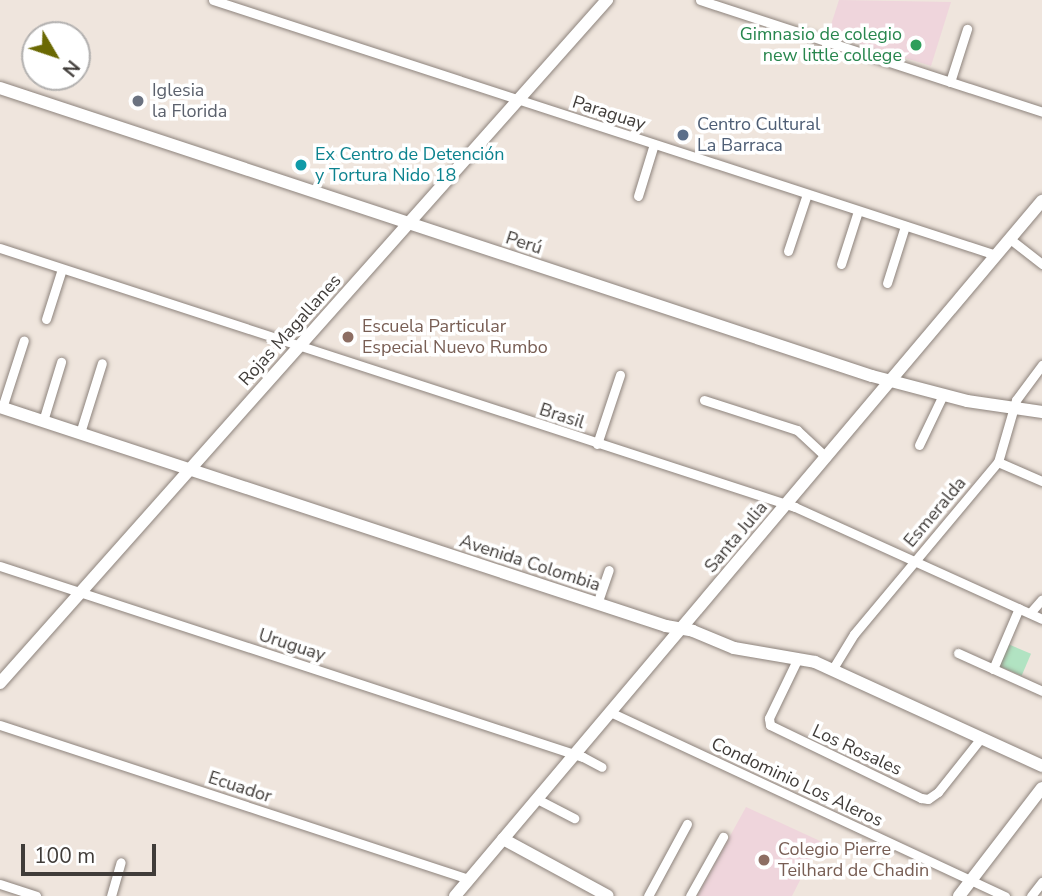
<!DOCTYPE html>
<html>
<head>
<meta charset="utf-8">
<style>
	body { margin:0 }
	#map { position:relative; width:1042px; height:896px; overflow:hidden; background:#efe5dd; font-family:"Nunito Sans",sans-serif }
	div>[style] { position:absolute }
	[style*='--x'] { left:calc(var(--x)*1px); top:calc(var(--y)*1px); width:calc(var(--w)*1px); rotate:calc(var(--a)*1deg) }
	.education>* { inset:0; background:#efd5dc }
	.green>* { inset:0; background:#b1e3c2; transform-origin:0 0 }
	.roads { filter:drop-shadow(0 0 2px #8d837c) drop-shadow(0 0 2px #8d837c) }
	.minor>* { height:9px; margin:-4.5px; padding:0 4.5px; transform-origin:4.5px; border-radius:4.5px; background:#fff }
	.tertiary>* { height:12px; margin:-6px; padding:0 6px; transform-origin:6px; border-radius:6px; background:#fff }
	.secondary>* { height:12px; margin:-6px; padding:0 6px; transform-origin:6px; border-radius:6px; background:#fff }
	.dots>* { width:19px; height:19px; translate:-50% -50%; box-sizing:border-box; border:4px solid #fff; border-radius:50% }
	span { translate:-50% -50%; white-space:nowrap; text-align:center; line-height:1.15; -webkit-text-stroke:7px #fff; paint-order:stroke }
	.leisure-label { font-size:18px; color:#27864d }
	.right { translate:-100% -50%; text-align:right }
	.worship-label { font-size:18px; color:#5b616d }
	.left { translate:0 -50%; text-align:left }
	.street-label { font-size:18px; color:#403c39 }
	.service-label { font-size:18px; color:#4e5e75 }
	.culture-label { font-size:18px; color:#0d838f }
	.education-label { font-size:18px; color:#785e54 }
	.north { position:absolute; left:21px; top:21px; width:70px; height:70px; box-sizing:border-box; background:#fff; border:2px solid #b3b1b0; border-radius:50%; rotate:129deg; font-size:19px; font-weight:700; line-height:28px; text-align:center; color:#403c39 }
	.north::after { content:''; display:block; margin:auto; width:24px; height:32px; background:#6b6903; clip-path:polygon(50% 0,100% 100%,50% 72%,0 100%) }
	.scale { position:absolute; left:21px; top:844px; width:135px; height:32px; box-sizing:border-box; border:4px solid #403c39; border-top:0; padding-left:9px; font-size:21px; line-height:24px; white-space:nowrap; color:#403c39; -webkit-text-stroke:5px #fff; paint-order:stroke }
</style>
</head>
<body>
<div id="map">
	<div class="education">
		<div style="clip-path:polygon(839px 0,951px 2px,931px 66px,828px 34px)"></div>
		<div style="clip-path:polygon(746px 807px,820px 841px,792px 896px,697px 896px)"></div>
	</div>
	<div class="green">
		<div style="left:1008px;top:644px;width:25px;height:24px;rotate:23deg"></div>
	</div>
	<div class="roads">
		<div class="minor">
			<div style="--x:213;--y:0;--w:823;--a:18.04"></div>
			<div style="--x:700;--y:0;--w:360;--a:18.1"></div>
			<div style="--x:950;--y:82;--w:56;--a:-72.2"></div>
			<div style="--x:638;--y:196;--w:54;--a:-72.9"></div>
			<div style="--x:1010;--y:239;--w:41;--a:38"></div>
			<div style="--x:0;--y:248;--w:836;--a:18.04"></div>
			<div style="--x:795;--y:507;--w:271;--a:24.4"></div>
			<div style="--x:788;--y:251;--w:60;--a:-71.6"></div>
			<div style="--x:841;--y:264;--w:56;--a:-72.2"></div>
			<div style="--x:887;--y:283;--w:60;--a:-72.5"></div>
			<div style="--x:46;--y:319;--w:52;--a:-72.3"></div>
			<div style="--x:704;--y:400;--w:98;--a:17.9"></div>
			<div style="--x:797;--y:430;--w:40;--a:43"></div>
			<div style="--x:2;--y:408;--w:71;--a:-72.1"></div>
			<div style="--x:43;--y:421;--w:62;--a:-73"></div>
			<div style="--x:80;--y:433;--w:73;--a:-72.6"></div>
			<div style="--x:597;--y:444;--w:73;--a:-71.6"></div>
			<div style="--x:919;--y:445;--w:55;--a:-64.4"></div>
			<div style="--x:998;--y:462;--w:48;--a:23.4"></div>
			<div style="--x:0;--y:566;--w:613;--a:18.14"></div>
			<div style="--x:583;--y:757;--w:21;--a:28"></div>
			<div style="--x:597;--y:604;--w:36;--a:-71"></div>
			<div style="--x:1030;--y:613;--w:18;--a:-49"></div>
			<div style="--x:958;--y:653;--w:92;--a:24.3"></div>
			<div style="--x:798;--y:658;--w:67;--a:115.8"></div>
			<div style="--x:769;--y:718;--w:7;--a:82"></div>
			<div style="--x:770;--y:725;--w:168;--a:25.8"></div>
			<div style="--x:921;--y:798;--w:7;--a:8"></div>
			<div style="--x:928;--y:799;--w:12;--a:-35"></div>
			<div style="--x:938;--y:792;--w:69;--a:-51.5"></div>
			<div style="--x:993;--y:669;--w:66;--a:-66.9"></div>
			<div style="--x:832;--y:670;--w:42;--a:-58.6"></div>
			<div style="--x:854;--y:634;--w:224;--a:-50.1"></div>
			<div style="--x:998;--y:462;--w:65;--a:-73.8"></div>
			<div style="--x:1016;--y:400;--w:44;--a:-53.4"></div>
			<div style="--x:610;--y:712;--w:436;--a:25"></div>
			<div style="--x:0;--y:725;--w:494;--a:18.2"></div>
			<div style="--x:537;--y:799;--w:42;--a:27.2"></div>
			<div style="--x:0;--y:884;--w:38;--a:18"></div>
			<div style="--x:111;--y:896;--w:35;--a:-74"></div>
			<div style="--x:648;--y:896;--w:82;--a:-61.6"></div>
			<div style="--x:690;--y:896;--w:68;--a:-60.8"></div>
			<div style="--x:1031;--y:896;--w:18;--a:-52"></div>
		</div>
		<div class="tertiary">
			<div style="--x:0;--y:88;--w:918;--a:18.28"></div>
			<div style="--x:872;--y:376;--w:98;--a:14.7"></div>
			<div style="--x:967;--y:401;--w:76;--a:8.3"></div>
			<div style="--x:503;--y:839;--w:119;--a:28.5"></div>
			<div style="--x:455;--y:896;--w:910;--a:-49.82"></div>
			<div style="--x:959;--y:896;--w:136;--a:-52.5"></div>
		</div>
		<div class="secondary">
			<div style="--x:0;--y:407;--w:701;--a:18.2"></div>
			<div style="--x:666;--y:626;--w:27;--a:10"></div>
			<div style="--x:693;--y:631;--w:44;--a:22.5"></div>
			<div style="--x:734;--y:648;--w:82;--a:9.8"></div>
			<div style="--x:815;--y:662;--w:250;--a:24.6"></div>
			<div style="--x:0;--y:683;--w:914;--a:-48.37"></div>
		</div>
	</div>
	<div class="dots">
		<div style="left:916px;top:45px;background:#2e9e5b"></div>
		<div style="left:138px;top:101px;background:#6b7280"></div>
		<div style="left:683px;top:135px;background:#5c6f8a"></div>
		<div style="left:301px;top:165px;background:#0f9aa8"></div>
		<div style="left:348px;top:337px;background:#8d6e63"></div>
		<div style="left:764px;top:860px;background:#8d6e63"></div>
	</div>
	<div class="leisure-label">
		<span class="right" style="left:902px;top:45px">Gimnasio de colegio<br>new little college</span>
	</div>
	<div class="worship-label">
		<span class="left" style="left:152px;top:101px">Iglesia<br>la Florida</span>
	</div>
	<div class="street-label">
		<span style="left:609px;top:113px;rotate:18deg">Paraguay</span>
		<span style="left:524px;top:243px;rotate:18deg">Perú</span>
		<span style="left:290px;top:330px;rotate:-48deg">Rojas Magallanes</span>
		<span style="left:562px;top:416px;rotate:18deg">Brasil</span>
		<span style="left:935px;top:512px;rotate:-50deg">Esmeralda</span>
		<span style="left:736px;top:537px;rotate:-50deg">Santa Julia</span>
		<span style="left:530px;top:563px;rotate:18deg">Avenida Colombia</span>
		<span style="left:292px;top:645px;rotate:18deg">Uruguay</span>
		<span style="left:857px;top:750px;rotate:25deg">Los Rosales</span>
		<span style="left:797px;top:782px;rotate:25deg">Condominio Los Aleros</span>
		<span style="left:240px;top:787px;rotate:18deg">Ecuador</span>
	</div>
	<div class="service-label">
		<span class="left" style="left:697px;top:135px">Centro Cultural<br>La Barraca</span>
	</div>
	<div class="culture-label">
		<span class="left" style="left:315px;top:165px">Ex Centro de Detención<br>y Tortura Nido 18</span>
	</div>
	<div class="education-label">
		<span class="left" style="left:362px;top:337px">Escuela Particular<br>Especial Nuevo Rumbo</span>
		<span class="left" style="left:778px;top:860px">Colegio Pierre<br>Teilhard de Chadin</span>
	</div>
	<div class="north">N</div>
	<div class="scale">100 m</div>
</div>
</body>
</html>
